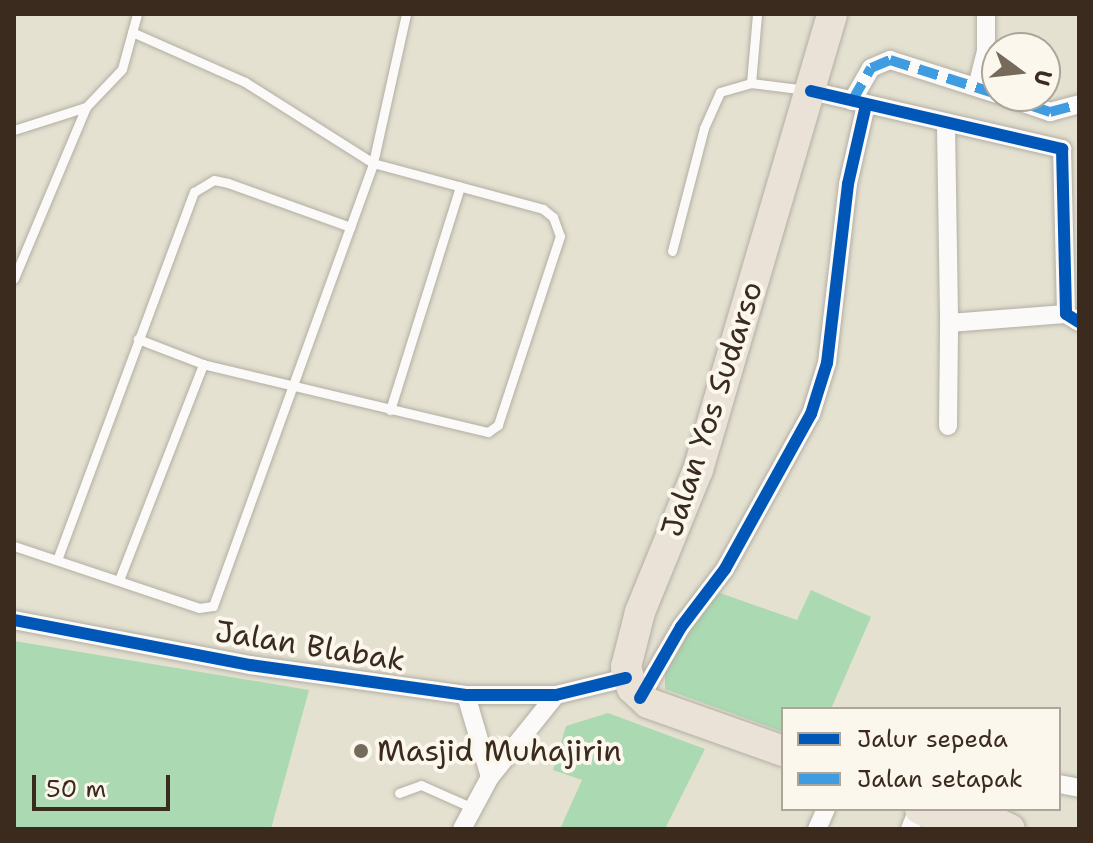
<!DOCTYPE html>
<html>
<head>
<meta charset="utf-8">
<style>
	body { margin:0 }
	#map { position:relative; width:1093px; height:843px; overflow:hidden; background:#e4e1d1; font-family:"Shantell Sans",sans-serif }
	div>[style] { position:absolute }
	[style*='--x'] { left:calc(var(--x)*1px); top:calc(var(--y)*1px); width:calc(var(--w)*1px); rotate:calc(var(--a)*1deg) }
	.green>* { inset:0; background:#abd9b1 }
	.roads { filter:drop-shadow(0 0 2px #b2aea3) drop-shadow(0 0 2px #b2aea3) }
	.service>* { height:9px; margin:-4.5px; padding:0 4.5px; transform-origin:4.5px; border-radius:4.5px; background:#fbfaf8 }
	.minor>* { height:18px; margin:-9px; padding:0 9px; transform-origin:9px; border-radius:9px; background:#fbfaf8 }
	.trunk>* { height:30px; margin:-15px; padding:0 15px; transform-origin:15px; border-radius:15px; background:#eae2d6 }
	.quiet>* { height:10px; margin-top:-5px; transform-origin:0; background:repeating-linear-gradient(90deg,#3f9ce0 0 20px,transparent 0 30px) }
	.cycleway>* { height:12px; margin:-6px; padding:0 6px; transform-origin:6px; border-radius:6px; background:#0057b8 }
	.dots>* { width:22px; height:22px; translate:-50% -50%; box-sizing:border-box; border:4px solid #fbf7ec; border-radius:50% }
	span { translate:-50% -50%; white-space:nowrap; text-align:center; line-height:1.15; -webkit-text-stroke:8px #fbf7ec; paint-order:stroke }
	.street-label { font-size:30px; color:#3b2a1e }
	.poi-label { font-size:30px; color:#3b2a1e }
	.left { translate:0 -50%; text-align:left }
	.frame { position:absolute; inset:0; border:16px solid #3b2a1e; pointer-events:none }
	.legend { position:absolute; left:781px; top:707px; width:280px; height:104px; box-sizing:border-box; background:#fbf7ec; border:2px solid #aea59a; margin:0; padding:10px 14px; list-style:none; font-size:24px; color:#3b2a1e }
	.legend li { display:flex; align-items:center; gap:16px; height:40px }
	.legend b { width:40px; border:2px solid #aea59a }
	.north { position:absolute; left:981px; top:32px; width:80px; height:80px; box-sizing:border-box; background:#fbf7ec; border:2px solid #aea59a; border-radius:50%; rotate:105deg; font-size:22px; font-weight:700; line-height:32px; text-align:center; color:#3b2a1e }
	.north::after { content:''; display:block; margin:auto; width:28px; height:36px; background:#766a5d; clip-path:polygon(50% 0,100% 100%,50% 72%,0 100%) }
	.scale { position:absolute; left:32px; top:775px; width:138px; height:36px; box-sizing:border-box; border:4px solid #3b2a1e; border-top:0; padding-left:10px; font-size:24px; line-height:28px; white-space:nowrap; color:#3b2a1e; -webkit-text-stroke:6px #fbf7ec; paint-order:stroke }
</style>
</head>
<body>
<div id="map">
	<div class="green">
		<div style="clip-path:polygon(811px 590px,871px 617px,831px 709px,783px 709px,783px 732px,665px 689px,665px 664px,693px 618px,720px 593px,797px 620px)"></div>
		<div style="clip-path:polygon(14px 641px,309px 690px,271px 829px,14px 829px)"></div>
		<div style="clip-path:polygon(608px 713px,705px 749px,665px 829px,560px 829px,582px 780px,553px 770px,566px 726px)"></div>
	</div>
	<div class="roads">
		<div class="service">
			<div style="--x:132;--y:32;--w:124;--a:23.9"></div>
			<div style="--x:245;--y:82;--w:151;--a:32.3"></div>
			<div style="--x:373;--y:163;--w:176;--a:15.1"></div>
			<div style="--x:543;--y:209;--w:13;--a:39"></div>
			<div style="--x:553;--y:217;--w:20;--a:70"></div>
			<div style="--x:560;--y:236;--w:199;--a:108.2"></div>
			<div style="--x:498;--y:425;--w:12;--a:145"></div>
			<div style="--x:488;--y:432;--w:293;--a:-166.6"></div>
			<div style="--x:203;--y:364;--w:70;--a:-159"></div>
			<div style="--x:751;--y:83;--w:69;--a:-85"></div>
			<div style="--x:86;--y:107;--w:52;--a:-46.5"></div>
			<div style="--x:122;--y:69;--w:57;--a:-74.7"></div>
			<div style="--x:14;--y:130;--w:76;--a:-17.7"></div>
			<div style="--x:86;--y:107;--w:186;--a:112.8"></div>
			<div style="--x:672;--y:251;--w:127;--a:-75.4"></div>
			<div style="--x:704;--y:128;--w:39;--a:-66"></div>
			<div style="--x:720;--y:92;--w:32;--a:-16"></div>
			<div style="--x:751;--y:83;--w:56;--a:7.1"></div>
			<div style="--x:390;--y:410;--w:234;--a:-72.6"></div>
			<div style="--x:14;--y:546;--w:195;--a:18.5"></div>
			<div style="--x:199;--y:608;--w:14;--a:-8"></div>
			<div style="--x:213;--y:606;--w:471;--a:-70.1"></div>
			<div style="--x:373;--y:163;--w:153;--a:-77.5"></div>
			<div style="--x:57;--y:560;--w:393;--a:-69.6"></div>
			<div style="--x:194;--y:192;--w:23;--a:-31"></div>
			<div style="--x:214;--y:180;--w:14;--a:12"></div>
			<div style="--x:228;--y:183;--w:130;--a:19.8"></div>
			<div style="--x:119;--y:580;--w:232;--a:-68.7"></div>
			<div style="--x:399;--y:793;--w:23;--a:-20"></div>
			<div style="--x:421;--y:785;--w:57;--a:23.9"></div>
		</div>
		<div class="minor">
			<div style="--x:977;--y:87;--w:36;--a:-76"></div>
			<div style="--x:986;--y:52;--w:38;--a:-90"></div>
			<div style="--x:811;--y:91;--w:258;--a:13"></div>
			<div style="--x:1062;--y:149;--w:165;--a:88.6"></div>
			<div style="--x:1066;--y:314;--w:15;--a:32"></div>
			<div style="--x:1003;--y:96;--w:50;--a:18.8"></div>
			<div style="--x:1050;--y:112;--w:30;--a:-15"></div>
			<div style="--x:852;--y:101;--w:38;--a:-60"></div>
			<div style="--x:871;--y:68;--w:21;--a:-23"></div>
			<div style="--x:890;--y:60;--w:112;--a:17.6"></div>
			<div style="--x:946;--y:125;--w:198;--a:89.1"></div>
			<div style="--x:949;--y:323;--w:117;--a:-4.4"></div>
			<div style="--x:948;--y:426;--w:103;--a:-89.4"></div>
			<div style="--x:14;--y:620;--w:240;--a:10.8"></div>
			<div style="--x:250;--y:665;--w:218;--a:7.9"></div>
			<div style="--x:466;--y:695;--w:90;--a:0"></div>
			<div style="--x:556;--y:695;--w:72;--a:-13.7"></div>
			<div style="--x:466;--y:695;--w:85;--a:73.7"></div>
			<div style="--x:640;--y:698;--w:82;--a:-60"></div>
			<div style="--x:681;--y:627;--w:73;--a:-52.8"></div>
			<div style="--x:725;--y:569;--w:177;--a:-61"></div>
			<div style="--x:811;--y:414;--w:53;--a:-72.6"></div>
			<div style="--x:827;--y:363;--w:180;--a:-83.3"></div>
			<div style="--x:848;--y:184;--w:81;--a:-77.2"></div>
			<div style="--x:1059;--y:784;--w:20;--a:11"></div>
			<div style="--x:462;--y:829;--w:59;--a:-61.7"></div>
			<div style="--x:490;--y:777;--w:105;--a:-51.2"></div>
			<div style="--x:817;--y:829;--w:22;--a:-66"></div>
			<div style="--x:910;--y:829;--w:22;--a:-68"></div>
		</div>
		<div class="trunk">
			<div style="--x:783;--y:751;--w:143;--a:-160.4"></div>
			<div style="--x:648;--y:703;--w:22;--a:-137"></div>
			<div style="--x:632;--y:688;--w:22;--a:-106"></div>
			<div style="--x:626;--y:667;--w:57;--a:-75.7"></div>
			<div style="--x:640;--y:612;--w:153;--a:-67.8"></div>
			<div style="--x:698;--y:470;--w:475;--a:-73.6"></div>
			<div style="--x:920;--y:809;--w:46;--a:26"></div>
			<div style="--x:965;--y:809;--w:49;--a:24"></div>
		</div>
	</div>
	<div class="quiet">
		<div style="--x:1003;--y:96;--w:50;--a:18.8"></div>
		<div style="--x:1050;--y:112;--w:30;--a:-15"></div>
		<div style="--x:852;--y:101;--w:38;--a:-60"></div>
		<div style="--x:871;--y:68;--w:21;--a:-23"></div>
		<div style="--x:890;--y:60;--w:112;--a:17.6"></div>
	</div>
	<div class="cycleway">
		<div style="--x:811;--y:91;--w:258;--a:13"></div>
		<div style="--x:1062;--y:149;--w:165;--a:88.6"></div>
		<div style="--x:1066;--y:314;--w:15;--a:32"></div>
		<div style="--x:14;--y:620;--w:240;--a:10.8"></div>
		<div style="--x:250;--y:665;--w:218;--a:7.9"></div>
		<div style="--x:466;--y:695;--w:90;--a:0"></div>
		<div style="--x:556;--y:695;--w:72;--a:-13.7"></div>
		<div style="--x:640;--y:698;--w:82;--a:-60"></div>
		<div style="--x:681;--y:627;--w:73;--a:-52.8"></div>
		<div style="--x:725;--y:569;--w:177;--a:-61"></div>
		<div style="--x:811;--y:414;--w:53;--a:-72.6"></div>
		<div style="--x:827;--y:363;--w:180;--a:-83.3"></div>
		<div style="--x:848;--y:184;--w:81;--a:-77.2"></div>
	</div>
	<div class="dots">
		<div style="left:361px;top:751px;background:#766a5d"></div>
	</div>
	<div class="street-label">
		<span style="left:712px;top:409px;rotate:-72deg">Jalan Yos Sudarso</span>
		<span style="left:310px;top:646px;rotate:9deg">Jalan Blabak</span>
	</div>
	<div class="poi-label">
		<span class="left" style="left:377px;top:751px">Masjid Muhajirin</span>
	</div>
	<div class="frame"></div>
	<ul class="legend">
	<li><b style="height:10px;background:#0057b8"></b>Jalur sepeda</li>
	<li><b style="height:10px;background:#3f9ce0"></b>Jalan setapak</li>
	</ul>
	<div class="north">U</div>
	<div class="scale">50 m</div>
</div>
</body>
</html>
